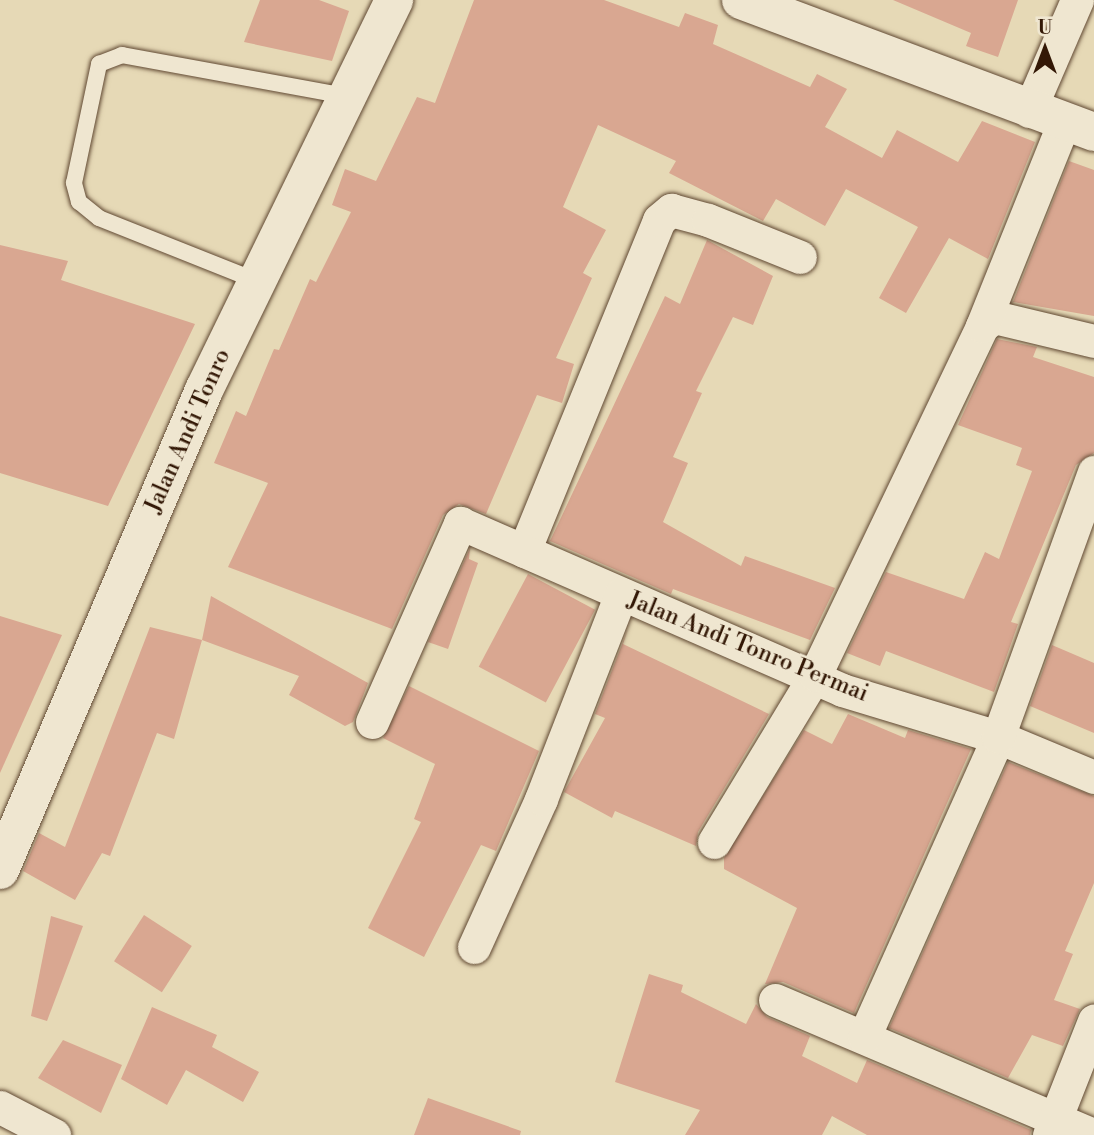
<!DOCTYPE html>
<html>
<head>
<meta charset="utf-8">
<style>
	body { margin:0 }
	#map { position:relative; width:1094px; height:1135px; overflow:hidden; background:#e6d9b6; font-family:"Libre Bodoni",serif }
	div>[style] { position:absolute }
	[style*='--x'] { left:calc(var(--x)*1px); top:calc(var(--y)*1px); width:calc(var(--w)*1px); rotate:calc(var(--a)*1deg) }
	.building>* { inset:0; background:#d9a791; transform-origin:0 0 }
	.roads { filter:drop-shadow(0 0 2px #604832) drop-shadow(0 0 2px #604832) }
	.service>* { height:16px; margin:-8px; padding:0 8px; transform-origin:8px; border-radius:8px; background:#efe6d0 }
	.minor>* { height:33px; margin:-16.5px; padding:0 16.5px; transform-origin:16.5px; border-radius:16.5px; background:#efe6d0 }
	.tertiary>* { height:38px; margin:-19px; padding:0 19px; transform-origin:19px; border-radius:19px; background:#efe6d0 }
	span { translate:-50% -50%; white-space:nowrap; text-align:center; line-height:1.15; -webkit-text-stroke:5px #efe6d0; paint-order:stroke }
	.street-label { font-size:23px; color:#331806 }
	.north { position:absolute; left:1010px; top:14px; width:70px; height:70px; -webkit-text-stroke:5px #efe6d0; paint-order:stroke; rotate:0deg; font-size:19px; font-weight:700; line-height:28px; text-align:center; color:#331806 }
	.north::after { content:''; display:block; margin:auto; width:24px; height:32px; background:#331806; clip-path:polygon(50% 0,100% 100%,50% 72%,0 100%) }
</style>
</head>
<body>
<div id="map">
	<div class="building">
		<div style="clip-path:polygon(260px 0,319px 0,349px 11px,332px 61px,244px 42px)"></div>
		<div style="clip-path:polygon(474px 0,604px 0,679px 27px,685px 13px,718px 25px,713px 44px,810px 87px,817px 74px,847px 89px,825px 127px,882px 158px,897px 130px,958px 162px,982px 121px,1035px 142px,988px 259px,949px 238px,906px 313px,879px 298px,918px 227px,846px 189px,825px 226px,776px 199px,763px 221px,669px 173px,676px 161px,598px 125px,563px 207px,606px 230px,583px 273px,592px 278px,556px 358px,574px 364px,562px 403px,537px 395px,486px 514px,459px 504px,443px 515px,392px 629px,228px 567px,268px 483px,214px 463px,236px 411px,246px 416px,274px 349px,279px 350px,310px 279px,316px 282px,351px 212px,332px 205px,345px 169px,376px 181px,417px 97px,435px 103px)"></div>
		<div style="clip-path:polygon(893px 0,1018px 0,998px 57px,966px 46px,971px 33px)"></div>
		<div style="clip-path:polygon(1069px 161px,1094px 170px,1094px 316px,1013px 302px)"></div>
		<div style="clip-path:polygon(707px 240px,773px 276px,753px 325px,733px 317px,696px 391px,702px 393px,673px 457px,688px 463px,663px 522px,741px 566px,745px 556px,835px 588px,810px 640px,673px 589px,671px 594px,550px 541px,665px 296px,680px 304px)"></div>
		<div style="clip-path:polygon(0 245px,68px 261px,61px 280px,195px 324px,108px 506px,0 473px)"></div>
		<div style="clip-path:polygon(997px 339px,1037px 347px,1033px 357px,1094px 377px,1094px 453px,1076px 465px,1011px 622px,1018px 624px,994px 692px,886px 651px,880px 666px,847px 653px,886px 572px,964px 599px,985px 552px,999px 559px,1032px 471px,1016px 465px,1022px 448px,958px 425px)"></div>
		<div style="clip-path:polygon(470px 548px,469px 559px,478px 563px,448px 649px,428px 642px)"></div>
		<div style="left:528px;top:574px;width:76px;height:105px;rotate:28deg"></div>
		<div style="clip-path:polygon(211px 596px,368px 683px,353px 722px,345px 726px,289px 695px,299px 676px,202px 640px)"></div>
		<div style="clip-path:polygon(0 616px,62px 635px,0 773px)"></div>
		<div style="clip-path:polygon(150px 627px,202px 640px,174px 739px,157px 733px,110px 856px,102px 853px,75px 900px,23px 871px,39px 833px,65px 847px)"></div>
		<div style="clip-path:polygon(628px 629px,623px 644px,769px 714px,698px 832px,696px 846px,615px 811px,612px 818px,564px 792px,605px 718px,595px 714px)"></div>
		<div style="clip-path:polygon(1052px 645px,1094px 663px,1094px 733px,1030px 706px)"></div>
		<div style="clip-path:polygon(409px 686px,539px 751px,496px 851px,481px 845px,424px 957px,368px 928px,421px 822px,414px 819px,435px 764px,383px 738px)"></div>
		<div style="clip-path:polygon(848px 714px,905px 738px,908px 730px,971px 749px,854px 1013px,783px 982px,765px 984px,797px 908px,724px 869px,724px 858px,804px 730px,832px 744px)"></div>
		<div style="clip-path:polygon(1008px 762px,1094px 796px,1094px 883px,1065px 951px,1073px 954px,1054px 1000px,1080px 1009px,1063px 1046px,1032px 1035px,1008px 1078px,889px 1028px)"></div>
		<div style="left:144px;top:915px;width:57px;height:55px;rotate:33deg"></div>
		<div style="clip-path:polygon(51px 916px,83px 926px,47px 1021px,31px 1016px)"></div>
		<div style="clip-path:polygon(649px 974px,683px 985px,681px 992px,746px 1024px,756px 1004px,767px 1017px,810px 1036px,802px 1056px,857px 1083px,867px 1060px,1031px 1130px,1030px 1135px,867px 1135px,832px 1116px,822px 1135px,685px 1135px,700px 1110px,615px 1082px)"></div>
		<div style="clip-path:polygon(152px 1007px,217px 1035px,212px 1047px,259px 1072px,243px 1102px,186px 1070px,167px 1105px,121px 1079px)"></div>
		<div style="clip-path:polygon(63px 1040px,122px 1065px,101px 1113px,38px 1078px)"></div>
		<div style="clip-path:polygon(428px 1098px,521px 1131px,520px 1135px,414px 1135px)"></div>
	</div>
	<div class="roads">
		<div class="service">
			<div style="--x:257;--y:281;--w:170;--a:-158.3"></div>
			<div style="--x:99;--y:218;--w:26;--a:-141"></div>
			<div style="--x:79;--y:202;--w:20;--a:-105"></div>
			<div style="--x:74;--y:183;--w:122;--a:-78.1"></div>
			<div style="--x:99;--y:64;--w:25;--a:-21"></div>
			<div style="--x:122;--y:55;--w:227;--a:10.4"></div>
		</div>
		<div class="minor">
			<div style="--x:1029;--y:111;--w:121;--a:-66.6"></div>
			<div style="--x:982;--y:326;--w:15;--a:-37"></div>
			<div style="--x:994;--y:317;--w:103;--a:13.5"></div>
			<div style="--x:524;--y:551;--w:357;--a:-67.8"></div>
			<div style="--x:659;--y:220;--w:16;--a:-40"></div>
			<div style="--x:671;--y:210;--w:38;--a:15"></div>
			<div style="--x:708;--y:220;--w:99;--a:21.9"></div>
			<div style="--x:372;--y:722;--w:218;--a:-66.1"></div>
			<div style="--x:460;--y:523;--w:417;--a:23.6"></div>
			<div style="--x:842;--y:690;--w:163;--a:16.8"></div>
			<div style="--x:998;--y:737;--w:104;--a:22.6"></div>
			<div style="--x:714;--y:842;--w:195;--a:-58.8"></div>
			<div style="--x:815;--y:675;--w:387;--a:-64.4"></div>
			<div style="--x:982;--y:326;--w:220;--a:-68.1"></div>
			<div style="--x:474;--y:947;--w:162;--a:-65.6"></div>
			<div style="--x:541;--y:799;--w:220;--a:-68.7"></div>
			<div style="--x:775;--y:1000;--w:345;--a:23"></div>
			<div style="--x:864;--y:1037;--w:329;--a:-65.9"></div>
			<div style="--x:998;--y:737;--w:282;--a:-70.1"></div>
			<div style="--x:0;--y:1107;--w:61;--a:27.4"></div>
			<div style="--x:1049;--y:1135;--w:123;--a:-68.5"></div>
		</div>
		<div class="tertiary">
			<div style="--x:741;--y:0;--w:377;--a:20.5"></div>
			<div style="--x:0;--y:870;--w:522;--a:-66.97"></div>
			<div style="--x:204;--y:390;--w:434;--a:-64"></div>
		</div>
	</div>
	<div class="street-label">
		<span style="left:188px;top:431px;rotate:-66deg">Jalan Andi Tonro</span>
		<span style="left:748px;top:647px;rotate:22deg">Jalan Andi Tonro Permai</span>
	</div>
	<div class="north">U</div>
</div>
</body>
</html>
